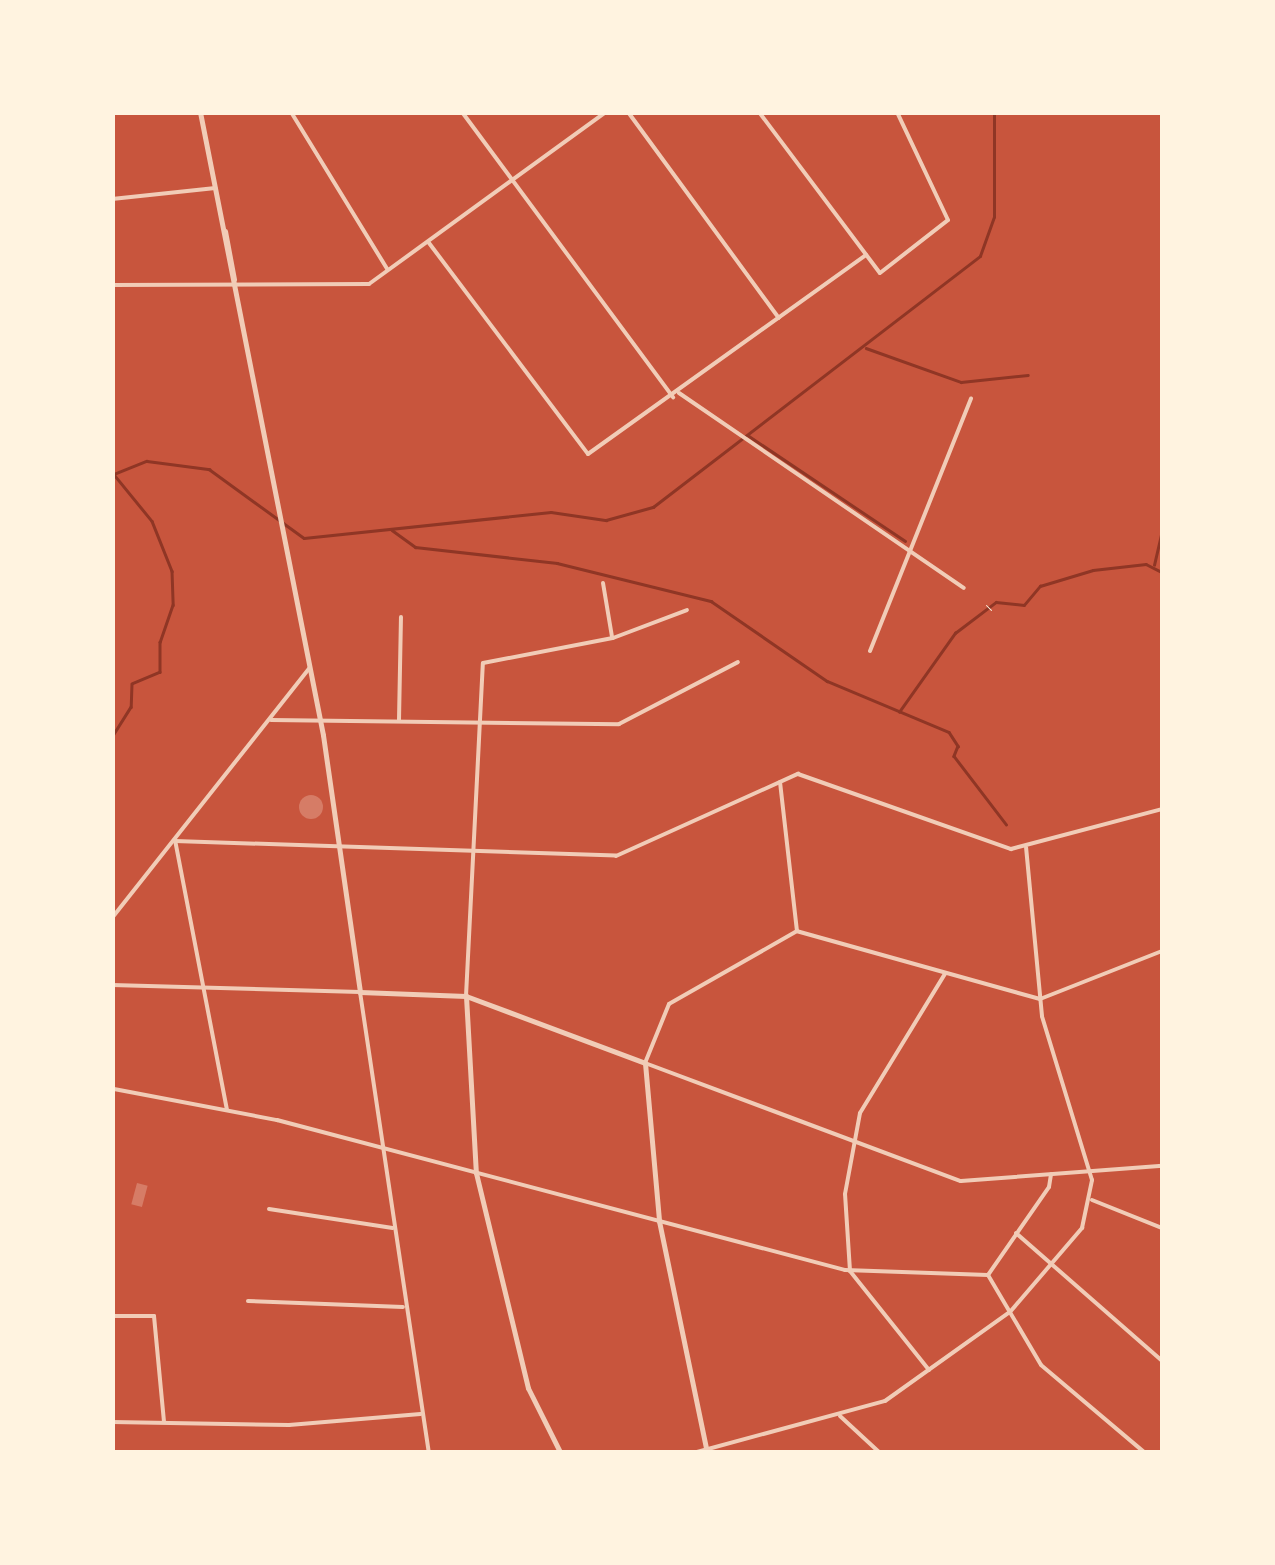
<!DOCTYPE html>
<html>
<head>
<meta charset="utf-8">
<style>
	body { margin:0 }
	#map { position:relative; width:1275px; height:1565px; overflow:hidden; background:#c8553d; font-family:Barlow,sans-serif }
	div>[style] { position:absolute }
	[style*='--x'] { left:calc(var(--x)*1px); top:calc(var(--y)*1px); width:calc(var(--w)*1px); rotate:calc(var(--a)*1deg) }
	.stream>* { height:2.5px; margin:-1.25px; padding:0 1.25px; transform-origin:1.25px; border-radius:1.25px; background:#8f3625 }
	.building>* { inset:0; background:#d67c66; transform-origin:0 0 }
	.round { border-radius:50% }
	.path>* { height:1px; margin:-0.5px; padding:0 0.5px; transform-origin:0.5px; border-radius:0.5px; background:#fff3e0 }
	.minor>* { height:4px; margin:-2px; padding:0 2px; transform-origin:2px; border-radius:2px; background:#f1ccb7 }
	.tertiary>* { height:5px; margin:-2.5px; padding:0 2.5px; transform-origin:2.5px; border-radius:2.5px; background:#f1ccb7 }
	span { translate:-50% -50%; white-space:nowrap; text-align:center; line-height:1.15; -webkit-text-stroke:10px #fff3e0; paint-order:stroke }
	.frame { position:absolute; inset:0; border:115px solid #fff3e0; pointer-events:none }
</style>
</head>
<body>
<div id="map">
	<div class="stream">
		<div style="--x:866;--y:348;--w:101;--a:19.7"></div>
		<div style="--x:961;--y:382;--w:67;--a:-6"></div>
		<div style="--x:749;--y:436;--w:188;--a:33.9"></div>
		<div style="--x:112;--y:472;--w:63;--a:50.8"></div>
		<div style="--x:152;--y:521;--w:54;--a:68.2"></div>
		<div style="--x:172;--y:571;--w:34;--a:88"></div>
		<div style="--x:173;--y:605;--w:39;--a:109"></div>
		<div style="--x:160;--y:642;--w:30;--a:90"></div>
		<div style="--x:160;--y:672;--w:30;--a:157"></div>
		<div style="--x:132;--y:684;--w:23;--a:92"></div>
		<div style="--x:131;--y:707;--w:36;--a:122"></div>
		<div style="--x:114;--y:474;--w:35;--a:-22"></div>
		<div style="--x:147;--y:461;--w:63;--a:7.4"></div>
		<div style="--x:209;--y:469;--w:117;--a:36"></div>
		<div style="--x:304;--y:538;--w:248;--a:-6"></div>
		<div style="--x:551;--y:512;--w:56;--a:8.3"></div>
		<div style="--x:606;--y:520;--w:49;--a:-15.5"></div>
		<div style="--x:653;--y:507;--w:412;--a:-37.5"></div>
		<div style="--x:980;--y:256;--w:41;--a:-70.3"></div>
		<div style="--x:994;--y:217;--w:105;--a:-90"></div>
		<div style="--x:392;--y:530;--w:29;--a:36"></div>
		<div style="--x:415;--y:547;--w:143;--a:6.4"></div>
		<div style="--x:557;--y:563;--w:159;--a:13.9"></div>
		<div style="--x:711;--y:601;--w:141;--a:34.6"></div>
		<div style="--x:827;--y:681;--w:132;--a:22.7"></div>
		<div style="--x:949;--y:732;--w:17;--a:57"></div>
		<div style="--x:958;--y:746;--w:11;--a:112"></div>
		<div style="--x:954;--y:756;--w:86;--a:52.6"></div>
		<div style="--x:1154;--y:565;--w:35;--a:-77"></div>
		<div style="--x:899;--y:712;--w:97;--a:-54.7"></div>
		<div style="--x:955;--y:633;--w:51;--a:-37.1"></div>
		<div style="--x:996;--y:602;--w:28;--a:6"></div>
		<div style="--x:1024;--y:605;--w:25;--a:-50"></div>
		<div style="--x:1040;--y:586;--w:55;--a:-16.8"></div>
		<div style="--x:1093;--y:570;--w:53;--a:-6.5"></div>
		<div style="--x:1146;--y:564;--w:18;--a:27"></div>
		<div style="--x:112;--y:746;--w:7;--a:90"></div>
	</div>
	<div class="building">
		<div class="round" style="left:299px;top:795px;width:24px;height:24px"></div>
		<div style="left:137px;top:1183px;width:11px;height:22px;rotate:15deg"></div>
	</div>
	<div class="path">
		<div style="--x:986;--y:605;--w:7;--a:45"></div>
	</div>
	<div class="minor">
		<div style="--x:291;--y:112;--w:185;--a:58.5"></div>
		<div style="--x:462;--y:112;--w:355;--a:53.5"></div>
		<div style="--x:628;--y:112;--w:255;--a:53.8"></div>
		<div style="--x:759;--y:112;--w:201;--a:53.1"></div>
		<div style="--x:880;--y:273;--w:86;--a:-37.9"></div>
		<div style="--x:948;--y:220;--w:119;--a:-115.3"></div>
		<div style="--x:112;--y:199;--w:104;--a:-6.1"></div>
		<div style="--x:429;--y:243;--w:264;--a:53"></div>
		<div style="--x:588;--y:454;--w:342;--a:-35.6"></div>
		<div style="--x:112;--y:285;--w:257;--a:-0.2"></div>
		<div style="--x:369;--y:284;--w:293;--a:-36"></div>
		<div style="--x:679;--y:393;--w:345;--a:34.4"></div>
		<div style="--x:603;--y:583;--w:55;--a:80.5"></div>
		<div style="--x:870;--y:651;--w:272;--a:-68.2"></div>
		<div style="--x:271;--y:720;--w:348;--a:0.7"></div>
		<div style="--x:619;--y:724;--w:134;--a:-27.5"></div>
		<div style="--x:399;--y:720;--w:103;--a:-88.9"></div>
		<div style="--x:780;--y:782;--w:150;--a:83.5"></div>
		<div style="--x:112;--y:918;--w:318;--a:-51.7"></div>
		<div style="--x:1162;--y:951;--w:131;--a:158.5"></div>
		<div style="--x:1040;--y:999;--w:252;--a:-164.4"></div>
		<div style="--x:797;--y:931;--w:147;--a:150.3"></div>
		<div style="--x:669;--y:1004;--w:64;--a:112.1"></div>
		<div style="--x:645;--y:1063;--w:337;--a:20.5"></div>
		<div style="--x:961;--y:1181;--w:202;--a:-4.3"></div>
		<div style="--x:112;--y:985;--w:248;--a:1.6"></div>
		<div style="--x:360;--y:992;--w:465;--a:81.5"></div>
		<div style="--x:466;--y:996;--w:333;--a:-87.1"></div>
		<div style="--x:483;--y:663;--w:132;--a:-10.9"></div>
		<div style="--x:613;--y:638;--w:79;--a:-20.7"></div>
		<div style="--x:114;--y:1089;--w:166;--a:10.8"></div>
		<div style="--x:277;--y:1120;--w:587;--a:14.79"></div>
		<div style="--x:845;--y:1270;--w:143;--a:2"></div>
		<div style="--x:227;--y:1110;--w:274;--a:-100.9"></div>
		<div style="--x:175;--y:841;--w:441;--a:1.9"></div>
		<div style="--x:616;--y:856;--w:200;--a:-24.3"></div>
		<div style="--x:798;--y:774;--w:226;--a:19.4"></div>
		<div style="--x:1011;--y:849;--w:156;--a:-14.8"></div>
		<div style="--x:1092;--y:1200;--w:75;--a:21.8"></div>
		<div style="--x:269;--y:1209;--w:125;--a:8.7"></div>
		<div style="--x:1016;--y:1233;--w:194;--a:41.2"></div>
		<div style="--x:988;--y:1275;--w:104;--a:59.5"></div>
		<div style="--x:1041;--y:1365;--w:135;--a:40.2"></div>
		<div style="--x:988;--y:1275;--w:107;--a:-55.3"></div>
		<div style="--x:1049;--y:1187;--w:13;--a:-81"></div>
		<div style="--x:248;--y:1301;--w:155;--a:2.2"></div>
		<div style="--x:112;--y:1316;--w:42;--a:0"></div>
		<div style="--x:154;--y:1316;--w:106;--a:84.6"></div>
		<div style="--x:929;--y:1370;--w:127;--a:-128.6"></div>
		<div style="--x:850;--y:1271;--w:77;--a:-93.7"></div>
		<div style="--x:845;--y:1194;--w:82;--a:-79.5"></div>
		<div style="--x:860;--y:1113;--w:163;--a:-58.6"></div>
		<div style="--x:840;--y:1416;--w:53;--a:42.7"></div>
		<div style="--x:112;--y:1422;--w:177;--a:1"></div>
		<div style="--x:289;--y:1425;--w:132;--a:-4.8"></div>
		<div style="--x:697;--y:1452;--w:195;--a:-15.2"></div>
		<div style="--x:885;--y:1401;--w:153;--a:-35.5"></div>
		<div style="--x:1010;--y:1312;--w:111;--a:-49.4"></div>
		<div style="--x:1082;--y:1228;--w:49;--a:-78.2"></div>
		<div style="--x:1092;--y:1180;--w:171;--a:-107"></div>
		<div style="--x:1042;--y:1016;--w:169;--a:-95.4"></div>
	</div>
	<div class="tertiary">
		<div style="--x:200;--y:112;--w:635;--a:78.83"></div>
		<div style="--x:323;--y:735;--w:260;--a:81.8"></div>
		<div style="--x:360;--y:992;--w:106;--a:2.2"></div>
		<div style="--x:466;--y:996;--w:191;--a:20.5"></div>
		<div style="--x:645;--y:1063;--w:159;--a:84.9"></div>
		<div style="--x:659;--y:1221;--w:236;--a:78.3"></div>
		<div style="--x:225;--y:231;--w:49;--a:79.4"></div>
		<div style="--x:466;--y:996;--w:177;--a:86.8"></div>
		<div style="--x:476;--y:1173;--w:221;--a:76.4"></div>
		<div style="--x:528;--y:1388;--w:72;--a:63.4"></div>
	</div>
	<div class="frame"></div>
</div>
</body>
</html>
